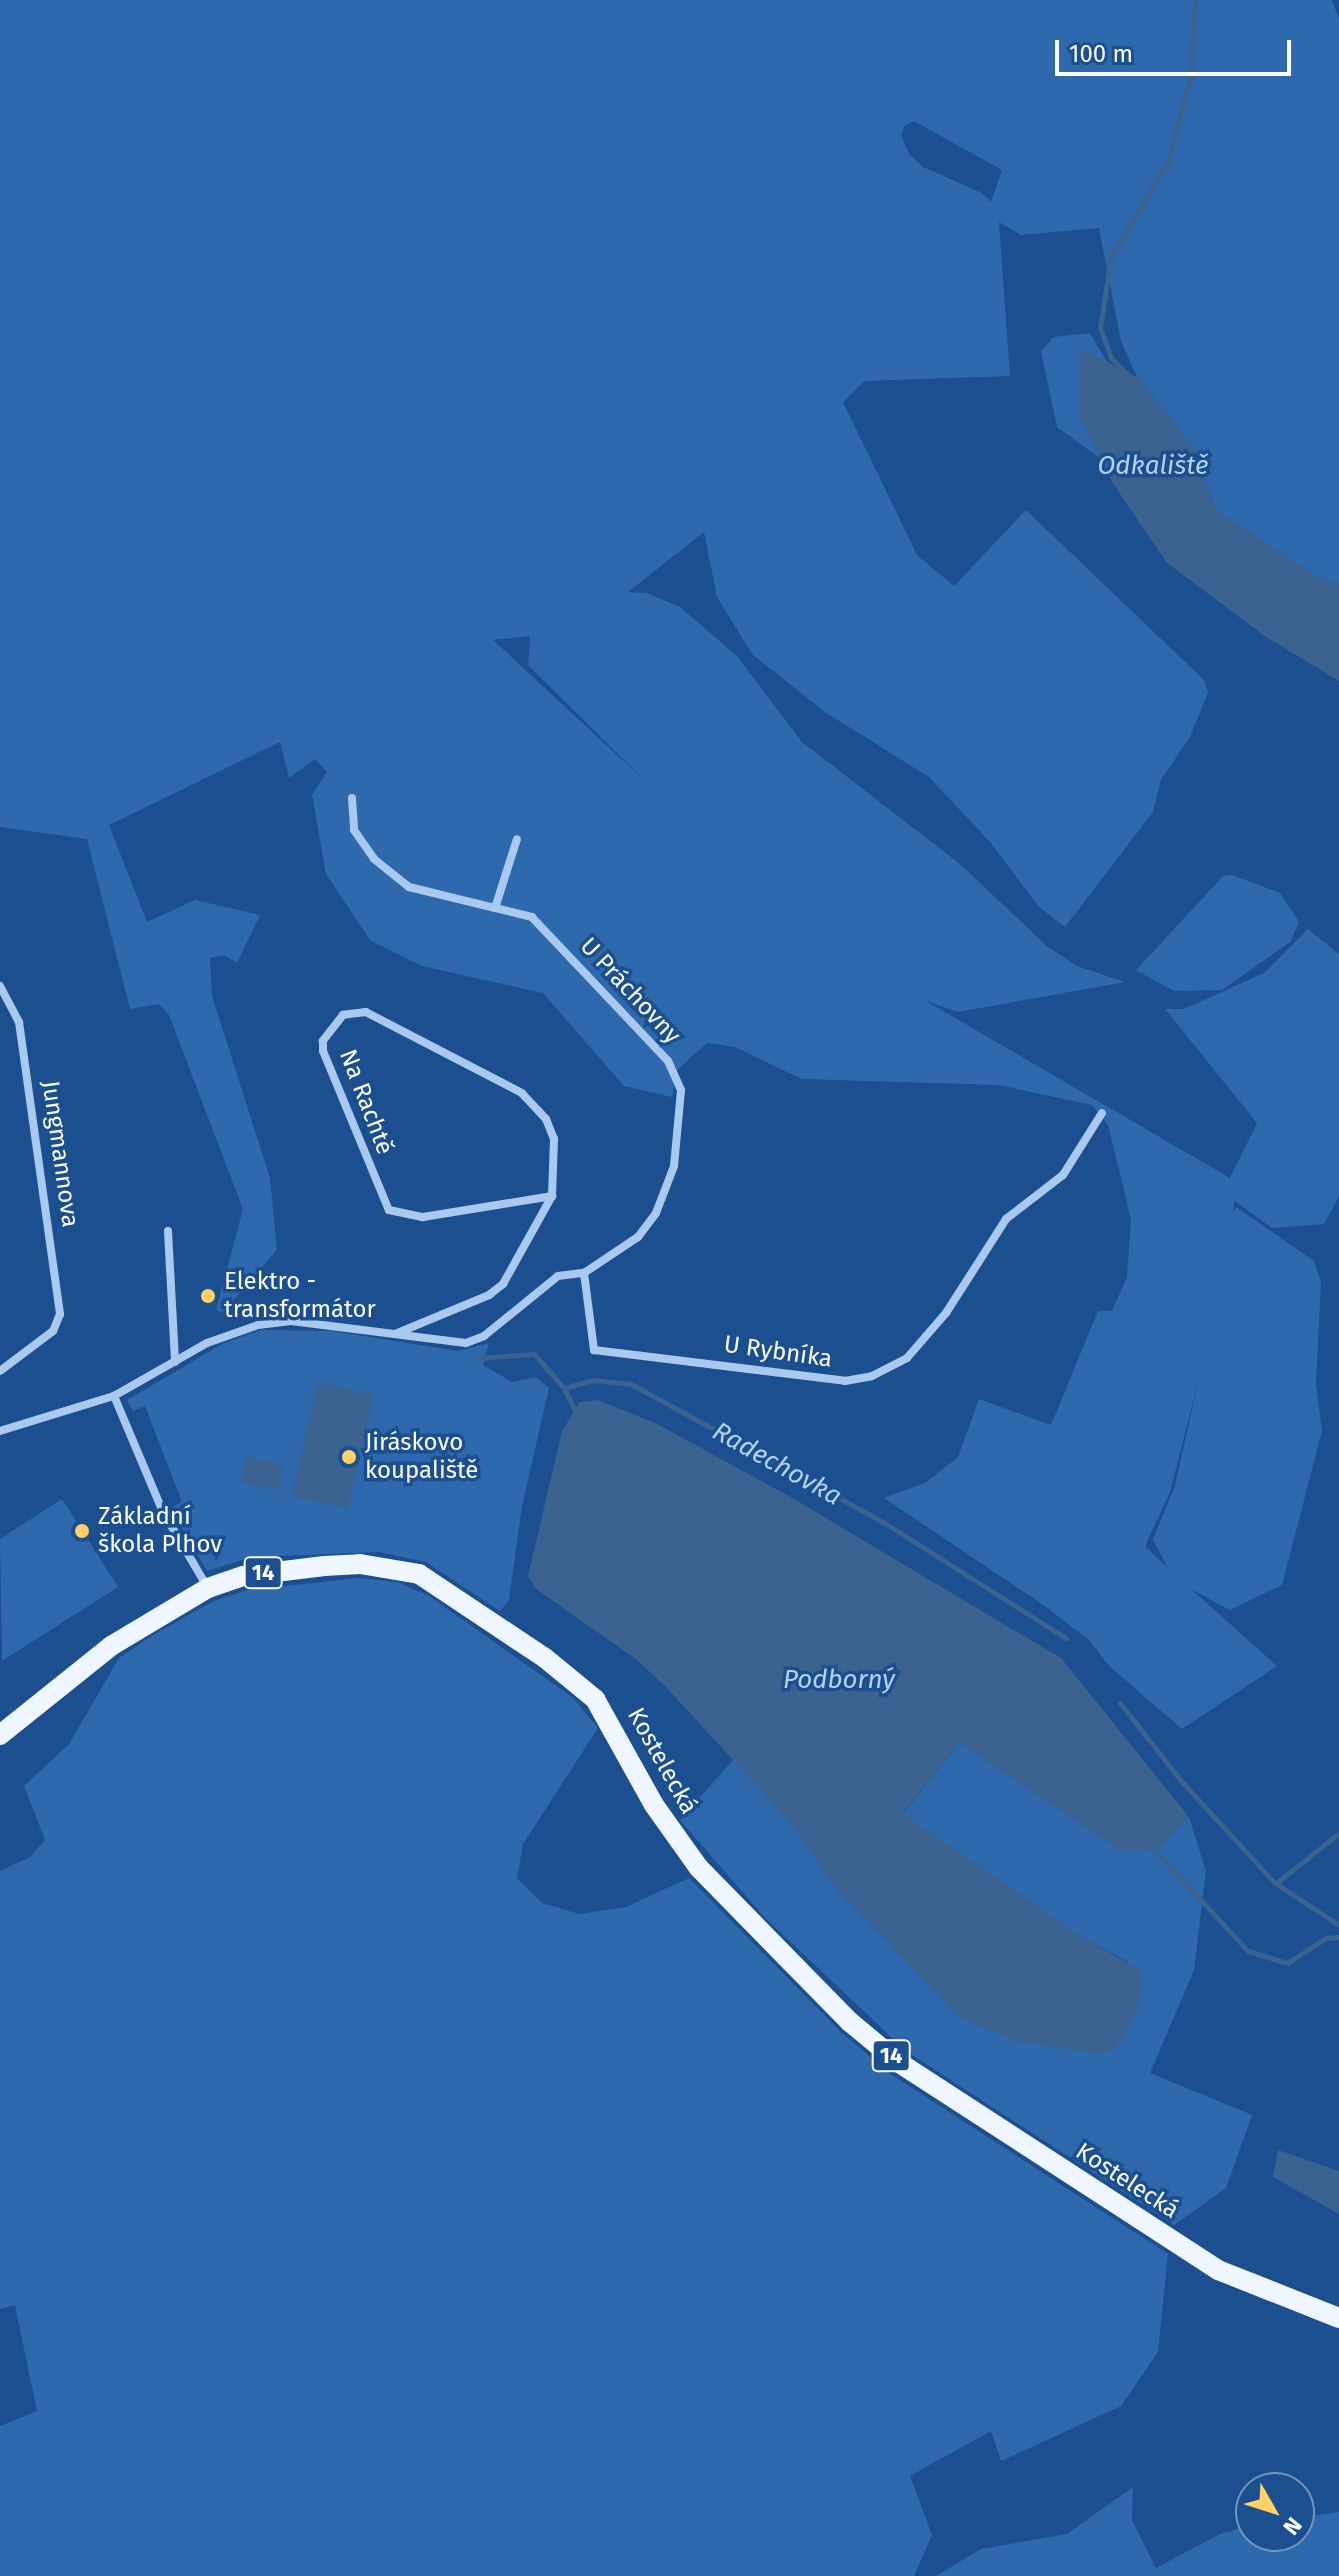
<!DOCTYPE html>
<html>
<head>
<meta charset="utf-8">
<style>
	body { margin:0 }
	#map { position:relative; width:1339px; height:2576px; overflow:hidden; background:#1b4f8f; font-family:"Fira Sans",sans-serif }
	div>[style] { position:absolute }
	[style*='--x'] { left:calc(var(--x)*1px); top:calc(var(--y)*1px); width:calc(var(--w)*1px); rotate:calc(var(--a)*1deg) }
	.green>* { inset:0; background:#2e69ad }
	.water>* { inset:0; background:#3c6290; transform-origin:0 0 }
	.stream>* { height:5px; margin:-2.5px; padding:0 2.5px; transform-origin:2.5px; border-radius:2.5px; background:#3c6290 }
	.street>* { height:8px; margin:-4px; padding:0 4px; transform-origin:4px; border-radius:4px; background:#a9c9ee }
	.primary>* { height:20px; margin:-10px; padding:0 10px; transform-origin:10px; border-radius:10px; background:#f0f6ff }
	.dots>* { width:22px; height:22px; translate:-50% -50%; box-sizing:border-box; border:4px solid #1b4f8f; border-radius:50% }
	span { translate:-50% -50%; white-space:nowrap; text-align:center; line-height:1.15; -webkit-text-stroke:7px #1b4f8f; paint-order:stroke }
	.shield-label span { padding:2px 6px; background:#1b4f8f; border:2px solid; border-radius:6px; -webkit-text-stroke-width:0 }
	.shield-label { font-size:22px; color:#fff; font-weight:700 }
	.street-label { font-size:24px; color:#fff }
	.poi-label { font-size:24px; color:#fff }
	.left { translate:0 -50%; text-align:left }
	.water-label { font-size:26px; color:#b5d3f5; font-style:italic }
	.north { position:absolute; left:1235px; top:2472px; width:80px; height:80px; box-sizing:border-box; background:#1b4f8f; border:2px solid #7695bc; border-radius:50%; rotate:129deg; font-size:22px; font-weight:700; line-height:32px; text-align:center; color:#fff }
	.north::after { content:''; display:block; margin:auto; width:28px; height:36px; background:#ffd166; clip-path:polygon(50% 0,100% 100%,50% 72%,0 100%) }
	.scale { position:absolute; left:1055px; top:40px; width:236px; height:36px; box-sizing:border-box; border:4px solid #fff; border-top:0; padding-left:10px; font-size:24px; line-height:28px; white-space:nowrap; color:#fff; -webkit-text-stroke:6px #1b4f8f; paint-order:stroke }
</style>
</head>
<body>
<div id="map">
	<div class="green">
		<div style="clip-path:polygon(evenodd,0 0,1332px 0,1339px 19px,1339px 583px,1318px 577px,1217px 512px,1191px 445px,1137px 377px,1121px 341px,1099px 228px,1021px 235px,999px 222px,1010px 376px,864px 381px,843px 402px,917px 555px,954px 586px,1026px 510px,1204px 680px,1208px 693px,1190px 737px,1161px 780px,1153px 812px,1065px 927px,1039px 907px,990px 842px,929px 777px,825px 712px,752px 654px,717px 597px,704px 532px,628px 592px,647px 593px,680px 607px,737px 656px,802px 742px,960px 864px,1048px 947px,1077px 966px,1125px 982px,958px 1012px,926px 1001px,1230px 1178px,1257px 1123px,1165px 1009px,1184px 1009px,1264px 973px,1308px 929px,1339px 954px,1339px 1196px,1324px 1224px,1272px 1228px,1235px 1201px,1232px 1214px,1236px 1207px,1314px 1261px,1321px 1282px,1316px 1384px,1322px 1431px,1282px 1585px,1230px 1610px,1191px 1589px,1277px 1666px,1182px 1729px,1110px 1667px,1089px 1640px,1042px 1604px,884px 1498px,925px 1483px,958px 1457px,979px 1399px,1051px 1425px,1098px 1311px,1112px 1311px,1127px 1277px,1131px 1219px,1108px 1125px,1092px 1105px,999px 1085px,802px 1079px,735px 1047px,707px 1043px,677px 1070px,672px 1097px,624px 1086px,543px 993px,422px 966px,370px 940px,326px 874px,312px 795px,327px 772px,315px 759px,289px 778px,280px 742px,109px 825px,147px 922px,195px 900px,260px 915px,237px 963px,224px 955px,210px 958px,212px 996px,270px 1178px,277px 1250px,222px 1313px,216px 1310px,243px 1209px,169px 1015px,159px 1004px,130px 1009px,87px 839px,0 827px,0 0,914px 121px,1002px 170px,991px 202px,982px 193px,923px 167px,909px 154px,901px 135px,905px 125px,914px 121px,0 0,530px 636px,528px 665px,644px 780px,493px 640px,530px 636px,0 0,1198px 1382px,1175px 1486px,1153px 1539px,1167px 1567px,1145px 1546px,1170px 1492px,1198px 1382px)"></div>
		<div style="clip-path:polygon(1090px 333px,1105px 359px,1162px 415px,1105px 462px,1057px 427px,1041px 352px,1053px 337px)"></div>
		<div style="clip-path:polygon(1232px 875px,1280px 893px,1299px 922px,1290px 942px,1222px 990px,1174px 991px,1136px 970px,1223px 876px)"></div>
		<div style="clip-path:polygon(261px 1330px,332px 1331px,458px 1351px,489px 1343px,483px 1365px,512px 1382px,536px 1377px,549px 1388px,522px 1506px,509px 1600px,500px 1611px,426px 1562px,379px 1552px,252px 1557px,207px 1571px,170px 1508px,182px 1502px,145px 1406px,133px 1411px,127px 1400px,224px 1343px)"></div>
		<div style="clip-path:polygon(62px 1499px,118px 1587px,2px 1661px,0 1539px)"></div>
		<div style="clip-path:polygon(359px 1578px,397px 1582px,429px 1596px,572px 1697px,598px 1728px,523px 1844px,517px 1878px,542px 1903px,579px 1914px,626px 1907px,689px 1878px,841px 2032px,889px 2073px,1168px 2254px,1158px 2352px,1121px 2406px,1001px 2461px,991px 2431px,910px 2476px,932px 2535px,914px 2576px,0 2576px,0 2426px,37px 2411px,15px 2305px,0 2309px,0 1871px,30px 1857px,45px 1840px,24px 1786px,69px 1744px,119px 1658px,158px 1632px,214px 1601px,247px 1590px)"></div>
		<div style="clip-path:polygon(959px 1743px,1031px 1789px,1156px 1850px,1189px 1817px,1206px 1871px,1194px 1970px,1150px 2073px,1252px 2115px,1226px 2188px,1174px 2225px,906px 2051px,765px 1918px,680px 1820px,734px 1759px,794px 1826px,839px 1891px,961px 2018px,1129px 1962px,1081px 1937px,903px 1814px)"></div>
		<div style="clip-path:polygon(1133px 2487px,1132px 2520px,1156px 2568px,1220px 2534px,1251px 2525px,1251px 2536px,1299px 2536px,1299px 2517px,1339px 2512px,1339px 2576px,936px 2576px,981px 2549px,1067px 2534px)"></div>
	</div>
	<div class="water">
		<div style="clip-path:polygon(1080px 348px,1137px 377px,1191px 445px,1217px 512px,1318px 577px,1339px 583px,1339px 681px,1266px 637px,1167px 563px,1112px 482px,1079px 415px)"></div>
		<div style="left:318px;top:1382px;width:57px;height:117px;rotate:13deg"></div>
		<div style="clip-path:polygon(598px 1400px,657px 1424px,794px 1499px,1061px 1658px,1189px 1817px,1156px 1850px,1118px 1849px,959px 1743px,903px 1813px,1081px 1937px,1138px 1968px,1142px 1983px,1135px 2015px,1114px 2050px,1099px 2054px,1014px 2041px,961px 2018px,839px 1891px,794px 1826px,665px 1686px,637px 1660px,536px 1589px,528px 1576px,562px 1431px,580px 1402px)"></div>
		<div style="left:247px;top:1457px;width:37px;height:26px;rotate:13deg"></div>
		<div style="clip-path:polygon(1278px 2150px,1339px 2171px,1339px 2214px,1273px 2177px)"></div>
	</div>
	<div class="stream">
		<div style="--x:1127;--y:374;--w:23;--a:-135"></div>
		<div style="--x:1111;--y:358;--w:32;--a:-110"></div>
		<div style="--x:1100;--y:328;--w:73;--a:-81.3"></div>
		<div style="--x:1111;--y:256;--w:111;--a:-59"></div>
		<div style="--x:1168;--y:161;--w:86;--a:-75.2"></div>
		<div style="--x:1190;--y:78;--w:78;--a:-86.3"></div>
		<div style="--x:1157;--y:404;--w:21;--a:61"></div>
		<div style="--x:477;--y:1358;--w:57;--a:-4"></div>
		<div style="--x:534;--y:1354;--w:45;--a:48.6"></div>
		<div style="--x:564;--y:1388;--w:32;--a:64"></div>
		<div style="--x:564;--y:1388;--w:31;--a:-15"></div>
		<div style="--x:594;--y:1380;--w:37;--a:6"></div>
		<div style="--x:631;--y:1384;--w:287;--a:28.7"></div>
		<div style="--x:883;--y:1522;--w:217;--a:32.4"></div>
		<div style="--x:1120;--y:1703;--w:100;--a:51.9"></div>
		<div style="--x:1182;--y:1782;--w:137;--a:47.4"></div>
		<div style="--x:1275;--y:1883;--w:77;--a:33.3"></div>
		<div style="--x:1151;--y:1846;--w:143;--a:47.3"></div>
		<div style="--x:1248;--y:1951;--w:41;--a:17.1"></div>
		<div style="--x:1287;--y:1963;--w:46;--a:-32.7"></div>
		<div style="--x:1326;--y:1938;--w:13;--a:-4"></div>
		<div style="--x:1276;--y:1883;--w:79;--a:-38.3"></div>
	</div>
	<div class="street">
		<div style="--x:352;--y:798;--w:32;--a:86"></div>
		<div style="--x:354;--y:830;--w:35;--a:55"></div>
		<div style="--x:374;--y:859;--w:45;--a:38.7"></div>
		<div style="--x:409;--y:887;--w:89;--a:13.7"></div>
		<div style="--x:0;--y:986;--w:41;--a:62.2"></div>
		<div style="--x:19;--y:1022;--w:295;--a:82"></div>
		<div style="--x:60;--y:1314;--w:18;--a:112"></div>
		<div style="--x:53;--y:1331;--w:66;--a:143"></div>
		<div style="--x:168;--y:1231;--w:131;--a:86.9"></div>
		<div style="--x:584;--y:1273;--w:78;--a:82.6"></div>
		<div style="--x:594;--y:1350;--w:253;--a:7"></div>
		<div style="--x:845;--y:1381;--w:27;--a:-10"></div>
		<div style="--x:872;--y:1376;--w:39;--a:-27"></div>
		<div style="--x:907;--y:1358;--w:60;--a:-49.1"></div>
		<div style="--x:946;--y:1313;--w:112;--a:-57.4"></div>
		<div style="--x:1006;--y:1219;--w:72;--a:-37.7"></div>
		<div style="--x:1063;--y:1175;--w:73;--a:-57.8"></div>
		<div style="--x:395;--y:1334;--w:102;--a:-22.5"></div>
		<div style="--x:489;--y:1295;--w:18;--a:-38"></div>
		<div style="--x:503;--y:1284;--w:101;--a:-60.9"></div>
		<div style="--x:552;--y:1196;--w:57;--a:-88"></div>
		<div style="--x:554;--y:1139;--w:22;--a:-112"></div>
		<div style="--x:546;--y:1119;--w:35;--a:-133"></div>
		<div style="--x:522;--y:1093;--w:176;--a:-152.6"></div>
		<div style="--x:366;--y:1012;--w:23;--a:173"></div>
		<div style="--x:343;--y:1015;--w:33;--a:128"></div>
		<div style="--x:323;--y:1041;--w:10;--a:90"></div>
		<div style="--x:323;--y:1051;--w:172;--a:67.5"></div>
		<div style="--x:389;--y:1210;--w:35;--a:12"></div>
		<div style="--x:423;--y:1217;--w:131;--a:-9.2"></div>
		<div style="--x:114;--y:1396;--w:126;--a:67.1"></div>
		<div style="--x:163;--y:1512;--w:88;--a:59.4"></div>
		<div style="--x:0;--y:1431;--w:119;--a:-17.1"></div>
		<div style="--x:114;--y:1396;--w:107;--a:-29.7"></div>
		<div style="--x:207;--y:1343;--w:54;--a:-19.4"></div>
		<div style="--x:258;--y:1325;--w:33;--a:-7"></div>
		<div style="--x:291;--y:1321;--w:176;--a:7.2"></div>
		<div style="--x:466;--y:1343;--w:19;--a:-21"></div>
		<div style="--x:484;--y:1336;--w:95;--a:-39"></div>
		<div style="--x:558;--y:1276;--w:26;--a:-7"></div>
		<div style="--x:584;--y:1273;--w:65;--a:-33.7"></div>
		<div style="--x:638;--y:1237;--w:30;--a:-53"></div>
		<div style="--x:656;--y:1213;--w:50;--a:-69"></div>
		<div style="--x:674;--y:1166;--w:76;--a:-84.7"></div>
		<div style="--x:681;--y:1090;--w:32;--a:-114"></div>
		<div style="--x:668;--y:1061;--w:198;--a:-133.4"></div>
		<div style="--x:532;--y:917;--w:38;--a:-166"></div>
		<div style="--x:495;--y:908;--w:72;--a:-72.3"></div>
	</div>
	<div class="primary">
		<div style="--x:0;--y:1735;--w:142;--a:-38.7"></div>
		<div style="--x:111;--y:1646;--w:113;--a:-30.9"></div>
		<div style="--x:208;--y:1588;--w:37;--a:-19"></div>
		<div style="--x:243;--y:1576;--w:82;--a:-7"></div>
		<div style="--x:324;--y:1566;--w:36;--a:-3"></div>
		<div style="--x:360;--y:1564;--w:60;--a:9.6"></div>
		<div style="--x:419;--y:1574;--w:151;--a:33.7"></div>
		<div style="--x:545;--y:1658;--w:65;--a:39.4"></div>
		<div style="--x:595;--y:1699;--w:121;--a:60.9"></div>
		<div style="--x:654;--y:1805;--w:77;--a:54.5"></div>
		<div style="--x:699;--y:1868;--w:216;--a:45.6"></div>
		<div style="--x:850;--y:2022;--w:62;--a:39.8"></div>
		<div style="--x:898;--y:2062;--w:382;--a:33"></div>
		<div style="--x:1218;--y:2270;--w:130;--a:21.6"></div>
	</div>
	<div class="dots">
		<div style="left:208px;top:1296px;background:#ffd166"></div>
		<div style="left:349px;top:1457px;background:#ffd166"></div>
		<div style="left:82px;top:1531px;background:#ffd166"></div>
	</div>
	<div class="shield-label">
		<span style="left:263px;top:1573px">14</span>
		<span style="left:891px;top:2056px">14</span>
	</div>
	<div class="street-label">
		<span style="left:630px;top:991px;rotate:47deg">U Práchovny</span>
		<span style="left:366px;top:1102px;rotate:69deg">Na Rachtě</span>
		<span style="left:60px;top:1154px;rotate:82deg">Jungmannova</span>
		<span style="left:778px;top:1352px;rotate:8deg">U Rybníka</span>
		<span style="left:662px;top:1761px;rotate:61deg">Kostelecká</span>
		<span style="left:1127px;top:2181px;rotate:33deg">Kostelecká</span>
	</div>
	<div class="poi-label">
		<span class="left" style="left:224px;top:1296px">Elektro -<br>transformátor</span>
		<span class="left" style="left:365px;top:1457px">Jiráskovo<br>koupaliště</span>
		<span class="left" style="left:98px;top:1531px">Základní<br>škola Plhov</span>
	</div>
	<div class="water-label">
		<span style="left:1153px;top:466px">Odkaliště</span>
		<span style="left:777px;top:1464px;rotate:29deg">Radechovka</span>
		<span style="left:839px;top:1680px">Podborný</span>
	</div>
	<div class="north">N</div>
	<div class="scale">100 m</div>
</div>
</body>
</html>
